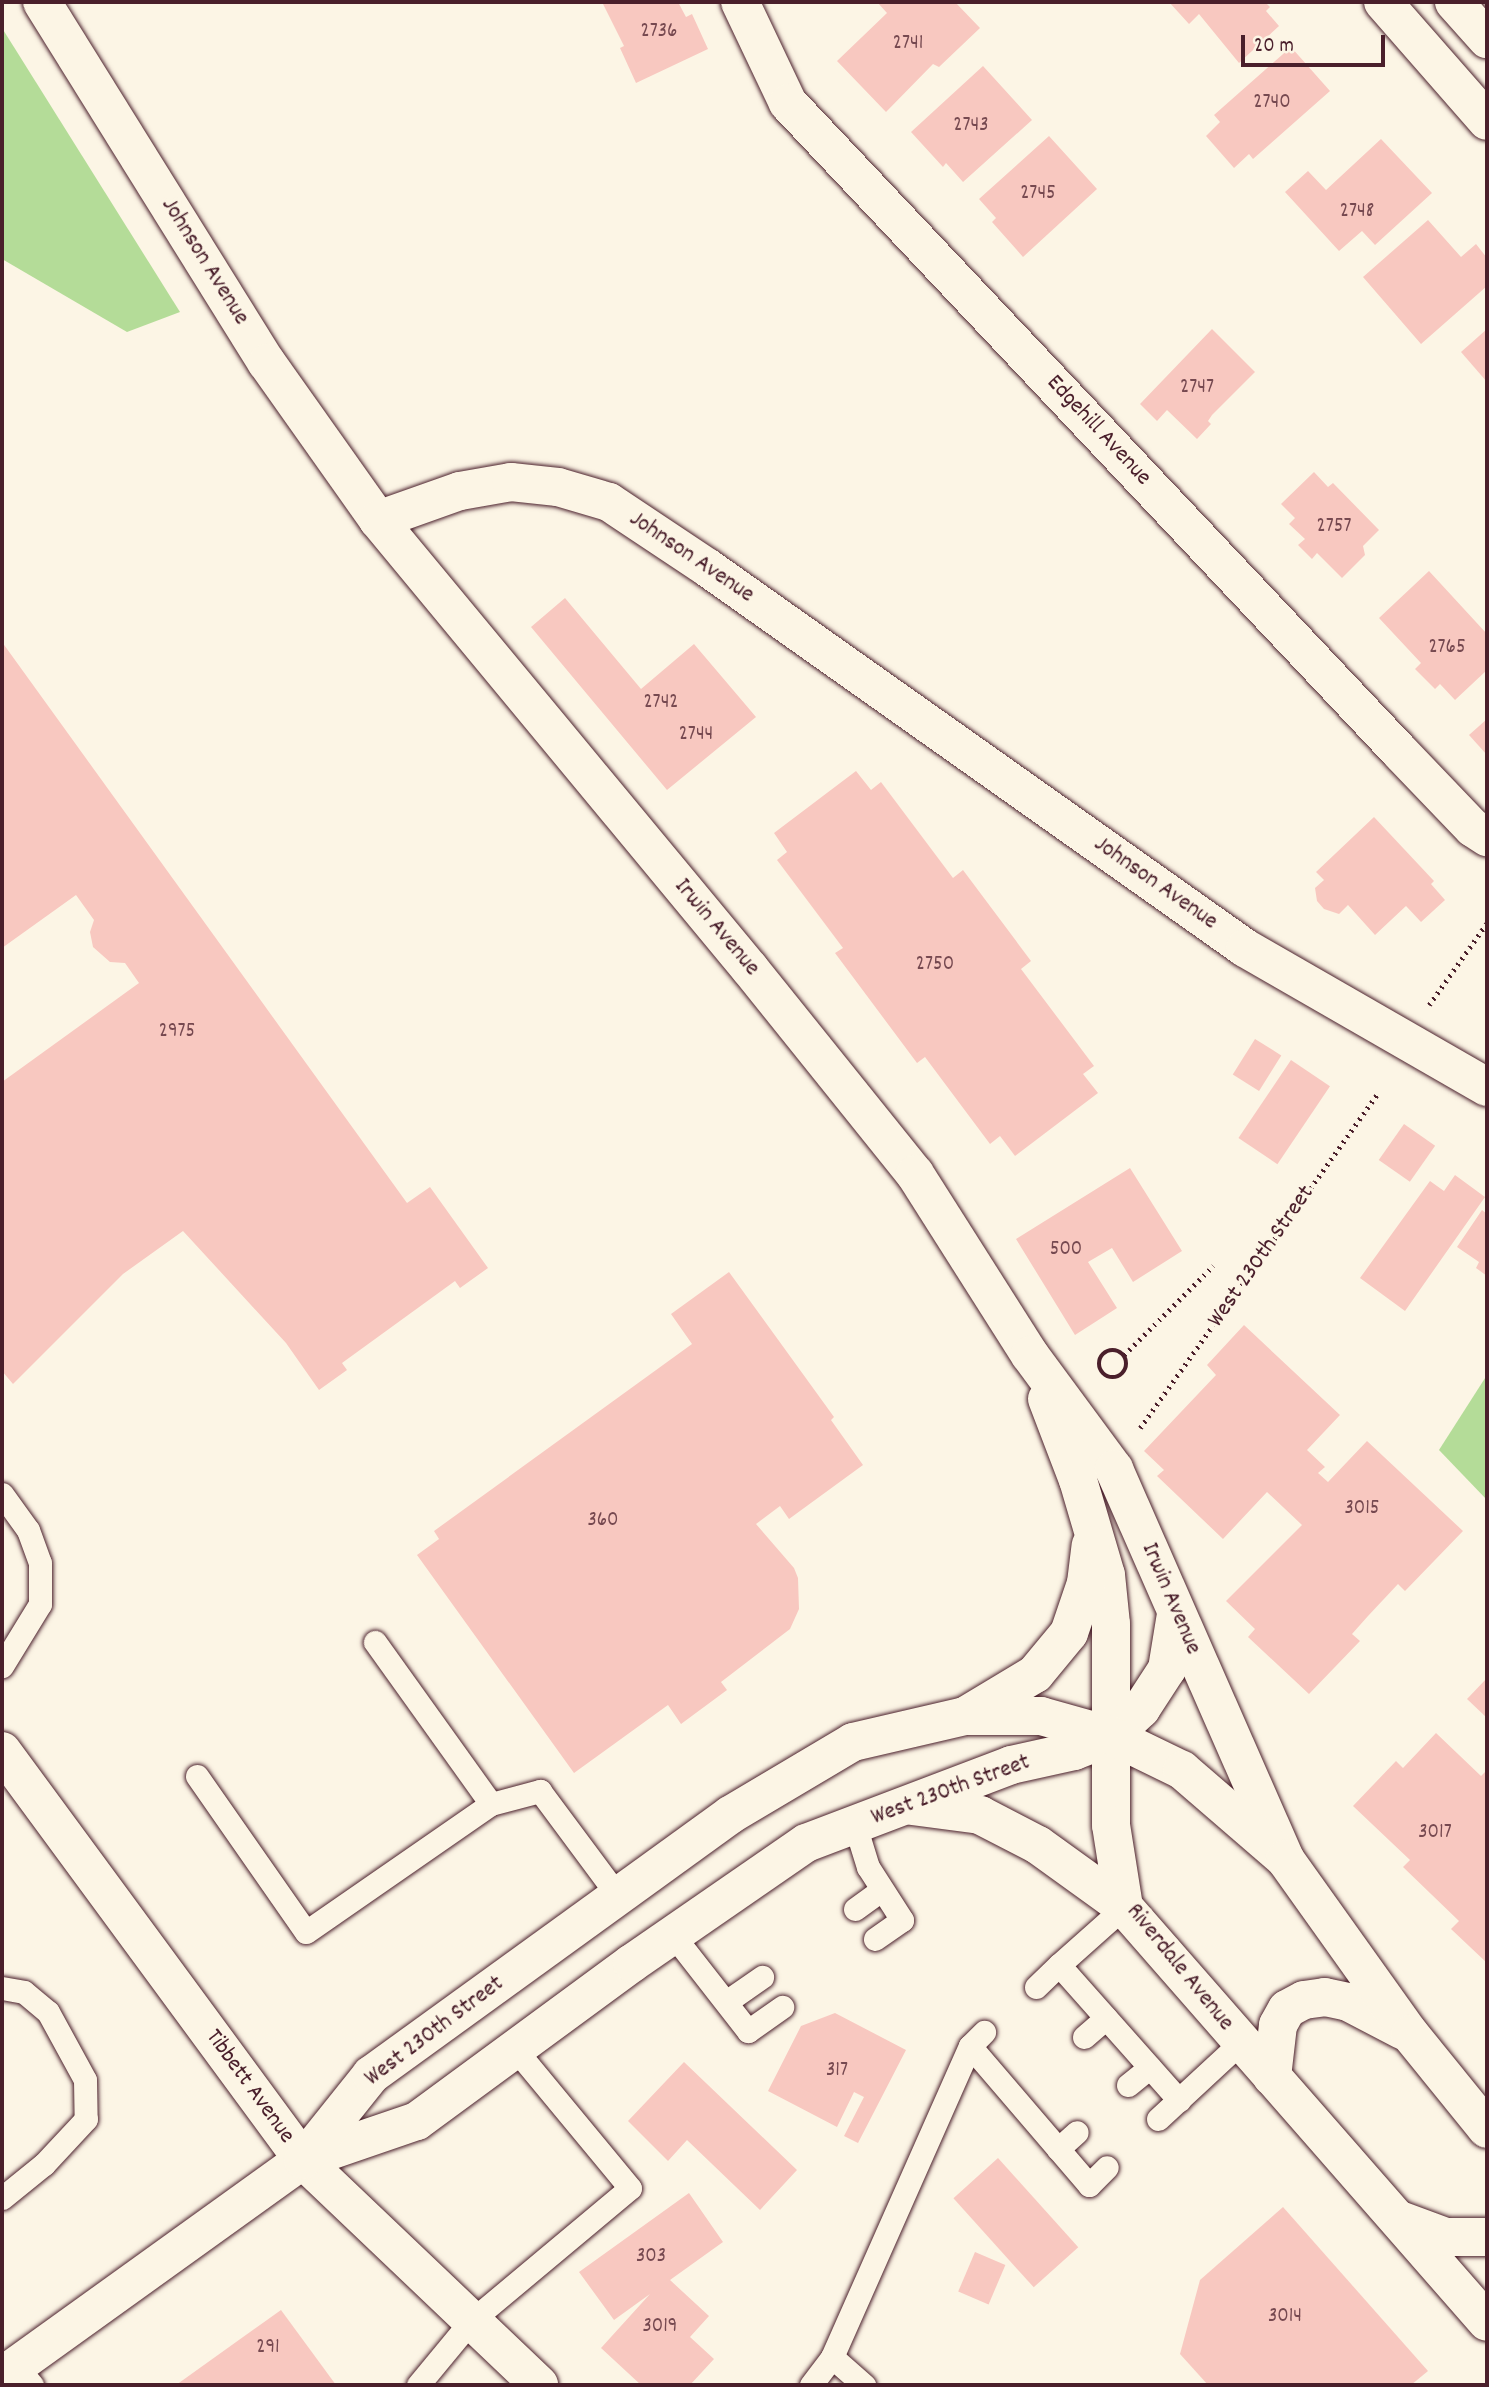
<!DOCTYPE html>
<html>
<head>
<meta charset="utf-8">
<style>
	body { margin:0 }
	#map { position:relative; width:1489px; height:2387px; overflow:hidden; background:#fcf5e5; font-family:Dekko,sans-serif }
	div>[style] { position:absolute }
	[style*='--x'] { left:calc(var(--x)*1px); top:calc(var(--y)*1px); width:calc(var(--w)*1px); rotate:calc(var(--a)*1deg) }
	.green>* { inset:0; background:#b4dc98 }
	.building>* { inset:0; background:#f8c8c0; transform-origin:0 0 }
	.path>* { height:4.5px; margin-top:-2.25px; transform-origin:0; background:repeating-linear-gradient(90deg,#4a1f2b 0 2px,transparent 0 7px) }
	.path>.ring { margin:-2.25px; padding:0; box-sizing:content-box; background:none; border:4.5px solid #4a1f2b; border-radius:50% }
	.roads { filter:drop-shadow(0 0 2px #4a1f2b) drop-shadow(0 0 2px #4a1f2b) }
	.lane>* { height:23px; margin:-11.5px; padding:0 11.5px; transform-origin:11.5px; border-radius:11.5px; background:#fcf5e5 }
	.street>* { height:38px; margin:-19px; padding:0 19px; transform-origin:19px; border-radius:19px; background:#fcf5e5 }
	.secondary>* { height:38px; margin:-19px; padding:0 19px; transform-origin:19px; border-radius:19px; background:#fcf5e5 }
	span { translate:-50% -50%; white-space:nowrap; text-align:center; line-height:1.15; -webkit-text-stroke:7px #fcf5e5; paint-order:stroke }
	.number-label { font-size:21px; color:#764950 }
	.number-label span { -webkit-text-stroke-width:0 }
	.street-label { font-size:24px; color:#4a1f2b }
	.frame { position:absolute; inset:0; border:4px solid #4a1f2b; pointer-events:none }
	.scale { position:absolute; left:1241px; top:35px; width:144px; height:32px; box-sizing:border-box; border:4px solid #4a1f2b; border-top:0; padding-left:9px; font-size:21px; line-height:24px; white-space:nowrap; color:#4a1f2b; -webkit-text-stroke:5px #fcf5e5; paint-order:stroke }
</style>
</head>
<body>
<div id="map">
	<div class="green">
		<div style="clip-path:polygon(2px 28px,180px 312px,127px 332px,2px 259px)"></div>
		<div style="clip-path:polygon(1487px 1375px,1487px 1500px,1439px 1450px)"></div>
	</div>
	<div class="building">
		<div style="clip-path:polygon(602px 2px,678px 2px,686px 17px,692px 14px,708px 49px,636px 83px,620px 48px,624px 46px)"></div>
		<div style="clip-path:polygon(877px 2px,955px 2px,980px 28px,939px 67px,933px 64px,886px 112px,837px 61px,887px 13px)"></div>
		<div style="clip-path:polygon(1169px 2px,1265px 2px,1270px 7px,1266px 11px,1279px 26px,1239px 63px,1199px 14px,1189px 24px)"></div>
		<div style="clip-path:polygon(1291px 47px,1330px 91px,1253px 159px,1249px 154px,1234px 168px,1206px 136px,1220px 122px,1214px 115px)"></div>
		<div style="clip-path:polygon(983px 66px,1032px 120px,963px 182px,946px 163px,943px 167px,911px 132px)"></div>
		<div style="clip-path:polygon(1049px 136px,1097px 189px,1023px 257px,992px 222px,996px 218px,979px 199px)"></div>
		<div style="clip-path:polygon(1381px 139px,1432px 193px,1375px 245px,1362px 231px,1339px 251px,1285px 192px,1308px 171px,1326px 190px)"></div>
		<div style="clip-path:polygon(1428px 220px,1461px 257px,1476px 244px,1487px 258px,1487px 286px,1421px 344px,1363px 277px)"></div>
		<div style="clip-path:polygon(1212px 329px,1255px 372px,1212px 415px,1208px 421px,1211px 424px,1197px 439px,1167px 410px,1157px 421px,1140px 404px)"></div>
		<div style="clip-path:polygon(1487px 329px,1487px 382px,1461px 352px)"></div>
		<div style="clip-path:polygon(1314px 472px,1328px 487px,1333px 483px,1379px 530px,1363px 546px,1365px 555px,1342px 578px,1317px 553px,1312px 559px,1298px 545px,1305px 539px,1289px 524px,1295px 518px,1281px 504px)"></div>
		<div style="clip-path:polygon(1429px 571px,1487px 634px,1487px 670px,1455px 700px,1440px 684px,1435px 689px,1415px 669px,1421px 663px,1379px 618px)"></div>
		<div style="clip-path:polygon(565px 598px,641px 689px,694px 644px,756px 717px,667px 790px,531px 627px)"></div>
		<div style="clip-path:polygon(2px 642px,407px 1203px,430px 1187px,488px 1268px,460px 1288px,455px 1281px,342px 1363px,347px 1370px,319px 1390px,286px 1343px,183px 1231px,123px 1274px,13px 1384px,2px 1371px,2px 1082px,139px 983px,125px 963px,110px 962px,93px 947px,90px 932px,94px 920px,76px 895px,2px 948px)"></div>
		<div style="clip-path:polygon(1487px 719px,1487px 755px,1469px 735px)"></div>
		<div style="clip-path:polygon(856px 771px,871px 790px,881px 782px,953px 878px,963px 870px,1031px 961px,1021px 969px,1094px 1066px,1083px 1074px,1098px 1093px,1015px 1156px,1000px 1136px,990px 1144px,925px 1057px,917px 1063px,835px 953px,843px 948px,777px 860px,787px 852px,774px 833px)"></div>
		<div style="clip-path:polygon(1374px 817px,1434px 881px,1431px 884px,1445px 900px,1421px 922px,1406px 906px,1375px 935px,1348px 905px,1339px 914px,1324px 909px,1317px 901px,1315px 888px,1324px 880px,1316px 872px)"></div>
		<div style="left:1255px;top:1039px;width:31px;height:42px;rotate:32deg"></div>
		<div style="left:1291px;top:1060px;width:47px;height:94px;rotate:34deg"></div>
		<div style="left:1404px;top:1124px;width:38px;height:44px;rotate:35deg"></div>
		<div style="clip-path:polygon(1130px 1168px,1182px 1251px,1133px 1282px,1112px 1248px,1088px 1262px,1117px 1308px,1075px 1335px,1016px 1239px)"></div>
		<div style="clip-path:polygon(1455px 1175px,1485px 1197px,1405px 1311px,1360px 1278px,1430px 1181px,1444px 1191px)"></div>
		<div style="clip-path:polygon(1482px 1210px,1487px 1214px,1487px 1276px,1476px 1268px,1479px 1262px,1457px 1247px)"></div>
		<div style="clip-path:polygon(729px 1272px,834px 1417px,831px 1420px,863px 1465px,789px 1519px,780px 1506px,756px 1524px,794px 1568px,798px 1578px,799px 1609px,790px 1629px,721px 1682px,727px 1690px,681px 1724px,668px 1705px,574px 1773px,417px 1555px,439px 1539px,434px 1531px,692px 1344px,671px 1314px)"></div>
		<div style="clip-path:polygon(1244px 1325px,1340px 1415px,1307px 1450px,1325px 1467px,1318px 1473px,1328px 1482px,1367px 1441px,1463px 1531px,1405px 1591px,1398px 1584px,1368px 1616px,1352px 1634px,1360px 1641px,1309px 1694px,1248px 1637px,1255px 1629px,1226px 1601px,1302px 1525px,1267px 1492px,1223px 1539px,1157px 1476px,1164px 1470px,1144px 1451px,1216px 1375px,1207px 1365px)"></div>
		<div style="clip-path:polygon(1487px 1678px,1487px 1718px,1467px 1699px)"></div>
		<div style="clip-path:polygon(1436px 1733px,1481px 1776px,1487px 1770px,1487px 1963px,1451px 1929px,1459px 1921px,1403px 1867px,1410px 1860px,1353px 1806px,1396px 1761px,1403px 1768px)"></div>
		<div style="clip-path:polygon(835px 2013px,906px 2050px,858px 2143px,844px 2136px,864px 2097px,854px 2092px,837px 2127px,768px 2091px,801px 2026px)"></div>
		<div style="clip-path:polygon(684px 2062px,797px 2170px,760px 2210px,687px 2140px,668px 2161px,628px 2121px)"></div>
		<div style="left:998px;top:2158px;width:120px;height:60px;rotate:48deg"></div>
		<div style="clip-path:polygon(689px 2193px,723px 2242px,670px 2280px,709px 2316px,690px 2337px,714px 2359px,690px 2385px,641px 2385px,601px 2348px,650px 2294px,614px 2320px,579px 2272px)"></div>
		<div style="clip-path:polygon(1283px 2207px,1428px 2371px,1411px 2385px,1208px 2385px,1180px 2354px,1200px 2280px)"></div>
		<div style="left:975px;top:2252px;width:33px;height:43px;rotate:23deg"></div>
		<div style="clip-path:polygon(281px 2310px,336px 2385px,176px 2385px)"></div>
	</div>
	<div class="path">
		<div style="--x:1429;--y:1005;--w:100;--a:-54.7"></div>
		<div class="ring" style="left:1099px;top:1350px;width:23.5px;height:23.5px"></div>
		<div style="--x:1124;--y:1355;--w:126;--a:-45"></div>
		<div style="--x:1140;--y:1428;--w:409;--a:-54.6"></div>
	</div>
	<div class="roads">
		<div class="lane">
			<div style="--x:2;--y:1494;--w:44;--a:54.2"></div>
			<div style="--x:28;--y:1530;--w:35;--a:70"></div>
			<div style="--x:40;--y:1563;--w:41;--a:90"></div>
			<div style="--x:40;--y:1604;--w:73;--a:121.5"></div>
			<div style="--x:375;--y:1642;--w:199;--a:54.4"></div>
			<div style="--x:197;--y:1776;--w:190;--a:55.1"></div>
			<div style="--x:306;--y:1932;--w:225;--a:-34.7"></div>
			<div style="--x:491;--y:1804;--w:51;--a:-14.9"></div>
			<div style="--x:540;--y:1791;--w:131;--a:53.4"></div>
			<div style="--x:855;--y:1825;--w:44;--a:72.8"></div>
			<div style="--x:868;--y:1867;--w:63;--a:57.3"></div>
			<div style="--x:902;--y:1920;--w:33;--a:145"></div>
			<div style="--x:1124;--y:1907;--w:87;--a:138.3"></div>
			<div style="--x:1059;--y:1965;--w:181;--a:48.4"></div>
			<div style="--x:855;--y:1909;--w:32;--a:-36"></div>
			<div style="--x:673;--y:1935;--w:122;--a:52"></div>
			<div style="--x:748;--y:2031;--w:42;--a:-35.2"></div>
			<div style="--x:1036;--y:1987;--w:32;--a:-44"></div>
			<div style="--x:2;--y:1988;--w:22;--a:10"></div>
			<div style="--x:24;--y:1992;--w:31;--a:40"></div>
			<div style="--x:48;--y:2012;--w:77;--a:61.4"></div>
			<div style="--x:85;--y:2080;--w:39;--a:89"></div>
			<div style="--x:86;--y:2119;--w:62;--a:133"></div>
			<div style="--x:44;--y:2164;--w:54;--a:141"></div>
			<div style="--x:726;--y:2002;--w:44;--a:-34.8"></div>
			<div style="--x:1084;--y:2037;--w:29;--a:-41"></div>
			<div style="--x:970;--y:2046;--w:183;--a:49.4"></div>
			<div style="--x:1089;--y:2185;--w:25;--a:-45"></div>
			<div style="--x:1128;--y:2085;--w:28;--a:-39"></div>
			<div style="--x:1158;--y:2119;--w:112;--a:-42.8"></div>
			<div style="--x:1058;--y:2149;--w:25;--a:-42"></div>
			<div style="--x:832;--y:2357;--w:43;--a:41.2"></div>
			<div style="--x:16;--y:2366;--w:25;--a:50"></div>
			<div style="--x:418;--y:2385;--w:83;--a:-50.4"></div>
			<div style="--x:471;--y:2321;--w:207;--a:-39.9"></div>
			<div style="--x:630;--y:2188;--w:180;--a:-129.6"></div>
			<div style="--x:811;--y:2385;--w:35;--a:-53"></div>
			<div style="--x:832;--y:2357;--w:340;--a:-66.1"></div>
			<div style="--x:970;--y:2046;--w:20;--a:-45"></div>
		</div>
		<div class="street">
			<div style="--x:740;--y:2;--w:112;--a:64.6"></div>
			<div style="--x:788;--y:103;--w:892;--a:46.68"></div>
			<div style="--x:1400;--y:752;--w:105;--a:46.2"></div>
			<div style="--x:1473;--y:828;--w:17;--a:33"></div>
			<div style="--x:1383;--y:2;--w:158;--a:48.8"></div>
			<div style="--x:1454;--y:2;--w:50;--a:48.3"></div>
			<div style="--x:2;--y:1751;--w:508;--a:53.65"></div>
			<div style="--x:303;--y:2160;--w:326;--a:43.6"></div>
		</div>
		<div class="secondary">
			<div style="--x:42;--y:2;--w:425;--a:58.1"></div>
			<div style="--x:267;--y:363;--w:192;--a:54.7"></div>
			<div style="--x:378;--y:520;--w:583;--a:50.36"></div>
			<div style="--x:750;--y:969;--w:263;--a:51.2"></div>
			<div style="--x:915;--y:1174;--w:214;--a:57.6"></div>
			<div style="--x:1030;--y:1355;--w:142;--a:53.6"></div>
			<div style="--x:1114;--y:1469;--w:426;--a:66.3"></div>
			<div style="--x:378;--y:520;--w:87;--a:-19.5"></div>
			<div style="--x:460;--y:491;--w:52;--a:-10"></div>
			<div style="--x:511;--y:482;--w:47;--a:6.1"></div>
			<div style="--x:558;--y:487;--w:53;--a:16.4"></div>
			<div style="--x:609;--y:502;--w:119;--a:33.7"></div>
			<div style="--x:708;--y:568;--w:658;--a:35.28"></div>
			<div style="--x:1245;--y:948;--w:279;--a:29.9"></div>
			<div style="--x:1047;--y:1399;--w:87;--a:69.1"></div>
			<div style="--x:1078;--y:1480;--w:99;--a:73.6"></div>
			<div style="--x:1106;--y:1575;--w:49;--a:84.2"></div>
			<div style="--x:1111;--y:1624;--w:201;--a:90"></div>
			<div style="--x:1111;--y:1825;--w:83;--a:81"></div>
			<div style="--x:1124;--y:1907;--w:551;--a:48.82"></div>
			<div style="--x:965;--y:1716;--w:82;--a:-31"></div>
			<div style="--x:1035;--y:1674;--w:53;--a:-50.3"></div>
			<div style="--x:1069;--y:1633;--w:53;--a:-71.2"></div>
			<div style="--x:1086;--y:1583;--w:38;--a:-83"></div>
			<div style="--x:912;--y:1806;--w:69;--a:7.5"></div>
			<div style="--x:980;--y:1815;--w:65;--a:27.3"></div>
			<div style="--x:1038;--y:1845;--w:106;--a:35.8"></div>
			<div style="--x:1272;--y:2077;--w:52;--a:-83.4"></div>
			<div style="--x:1278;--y:2025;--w:18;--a:-61"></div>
			<div style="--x:1287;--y:2009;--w:19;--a:-28"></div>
			<div style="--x:1304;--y:2000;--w:21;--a:-8"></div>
			<div style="--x:1325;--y:1997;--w:24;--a:12"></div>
			<div style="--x:1348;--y:2002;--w:61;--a:27.4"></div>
			<div style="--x:303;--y:2160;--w:120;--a:-18.9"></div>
			<div style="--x:417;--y:2121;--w:267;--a:-36.3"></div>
			<div style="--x:632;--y:1963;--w:211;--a:-34.6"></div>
			<div style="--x:806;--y:1843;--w:219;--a:-20.8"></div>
			<div style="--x:1011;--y:1765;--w:65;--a:-12.5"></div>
			<div style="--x:1074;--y:1751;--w:41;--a:-21.5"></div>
			<div style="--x:1112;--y:1736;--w:40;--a:-43"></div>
			<div style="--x:1141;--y:1709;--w:48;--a:-57"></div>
			<div style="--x:1167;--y:1669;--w:56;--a:-80.7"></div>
			<div style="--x:1400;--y:2220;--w:49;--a:20.3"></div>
			<div style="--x:1446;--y:2237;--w:41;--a:0"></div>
			<div style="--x:2;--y:2376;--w:370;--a:-35.7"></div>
			<div style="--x:303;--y:2160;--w:109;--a:-51.3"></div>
			<div style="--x:371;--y:2075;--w:443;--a:-35.9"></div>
			<div style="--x:730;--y:1815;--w:143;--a:-30.7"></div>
			<div style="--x:853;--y:1742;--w:115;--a:-13.1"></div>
			<div style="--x:965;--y:1716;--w:76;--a:0"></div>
			<div style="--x:1041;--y:1716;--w:74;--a:15.7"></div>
			<div style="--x:1112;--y:1736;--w:78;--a:25.9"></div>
			<div style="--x:1182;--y:1770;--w:136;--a:40.8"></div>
			<div style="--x:1285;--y:1859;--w:215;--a:54.5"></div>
			<div style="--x:1410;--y:2034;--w:122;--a:51"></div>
		</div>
	</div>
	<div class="number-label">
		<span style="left:659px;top:32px">2736</span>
		<span style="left:908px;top:44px">2741</span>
		<span style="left:1272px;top:103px">2740</span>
		<span style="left:971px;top:126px">2743</span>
		<span style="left:1038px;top:194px">2745</span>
		<span style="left:1357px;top:212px">2748</span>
		<span style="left:1197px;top:388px">2747</span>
		<span style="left:1334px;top:527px">2757</span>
		<span style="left:1447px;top:648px">2765</span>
		<span style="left:661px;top:703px">2742</span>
		<span style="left:696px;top:735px">2744</span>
		<span style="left:935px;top:965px">2750</span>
		<span style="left:177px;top:1032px">2975</span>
		<span style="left:1066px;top:1250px">500</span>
		<span style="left:1362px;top:1509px">3015</span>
		<span style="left:603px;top:1521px">360</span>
		<span style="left:1435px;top:1833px">3017</span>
		<span style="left:837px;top:2071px">317</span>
		<span style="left:651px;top:2257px">303</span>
		<span style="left:1285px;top:2317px">3014</span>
		<span style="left:660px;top:2327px">3019</span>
		<span style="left:268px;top:2348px">291</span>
	</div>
	<div class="street-label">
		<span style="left:204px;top:262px;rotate:58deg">Johnson Avenue</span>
		<span style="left:1098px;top:431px;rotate:47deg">Edgehill Avenue</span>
		<span style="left:691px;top:558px;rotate:34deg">Johnson Avenue</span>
		<span style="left:1155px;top:884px;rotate:35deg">Johnson Avenue</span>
		<span style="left:716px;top:928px;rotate:50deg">Irwin Avenue</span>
		<span style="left:1262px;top:1257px;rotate:-55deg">West 230th Street</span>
		<span style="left:1170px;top:1599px;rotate:67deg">Irwin Avenue</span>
		<span style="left:951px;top:1791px;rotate:-20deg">West 230th Street</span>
		<span style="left:1179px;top:1968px;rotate:51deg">Riverdale Avenue</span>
		<span style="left:435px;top:2032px;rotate:-37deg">West 230th Street</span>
		<span style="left:249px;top:2087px;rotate:54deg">Tibbett Avenue</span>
	</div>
	<div class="frame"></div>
	<div class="scale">20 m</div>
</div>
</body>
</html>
